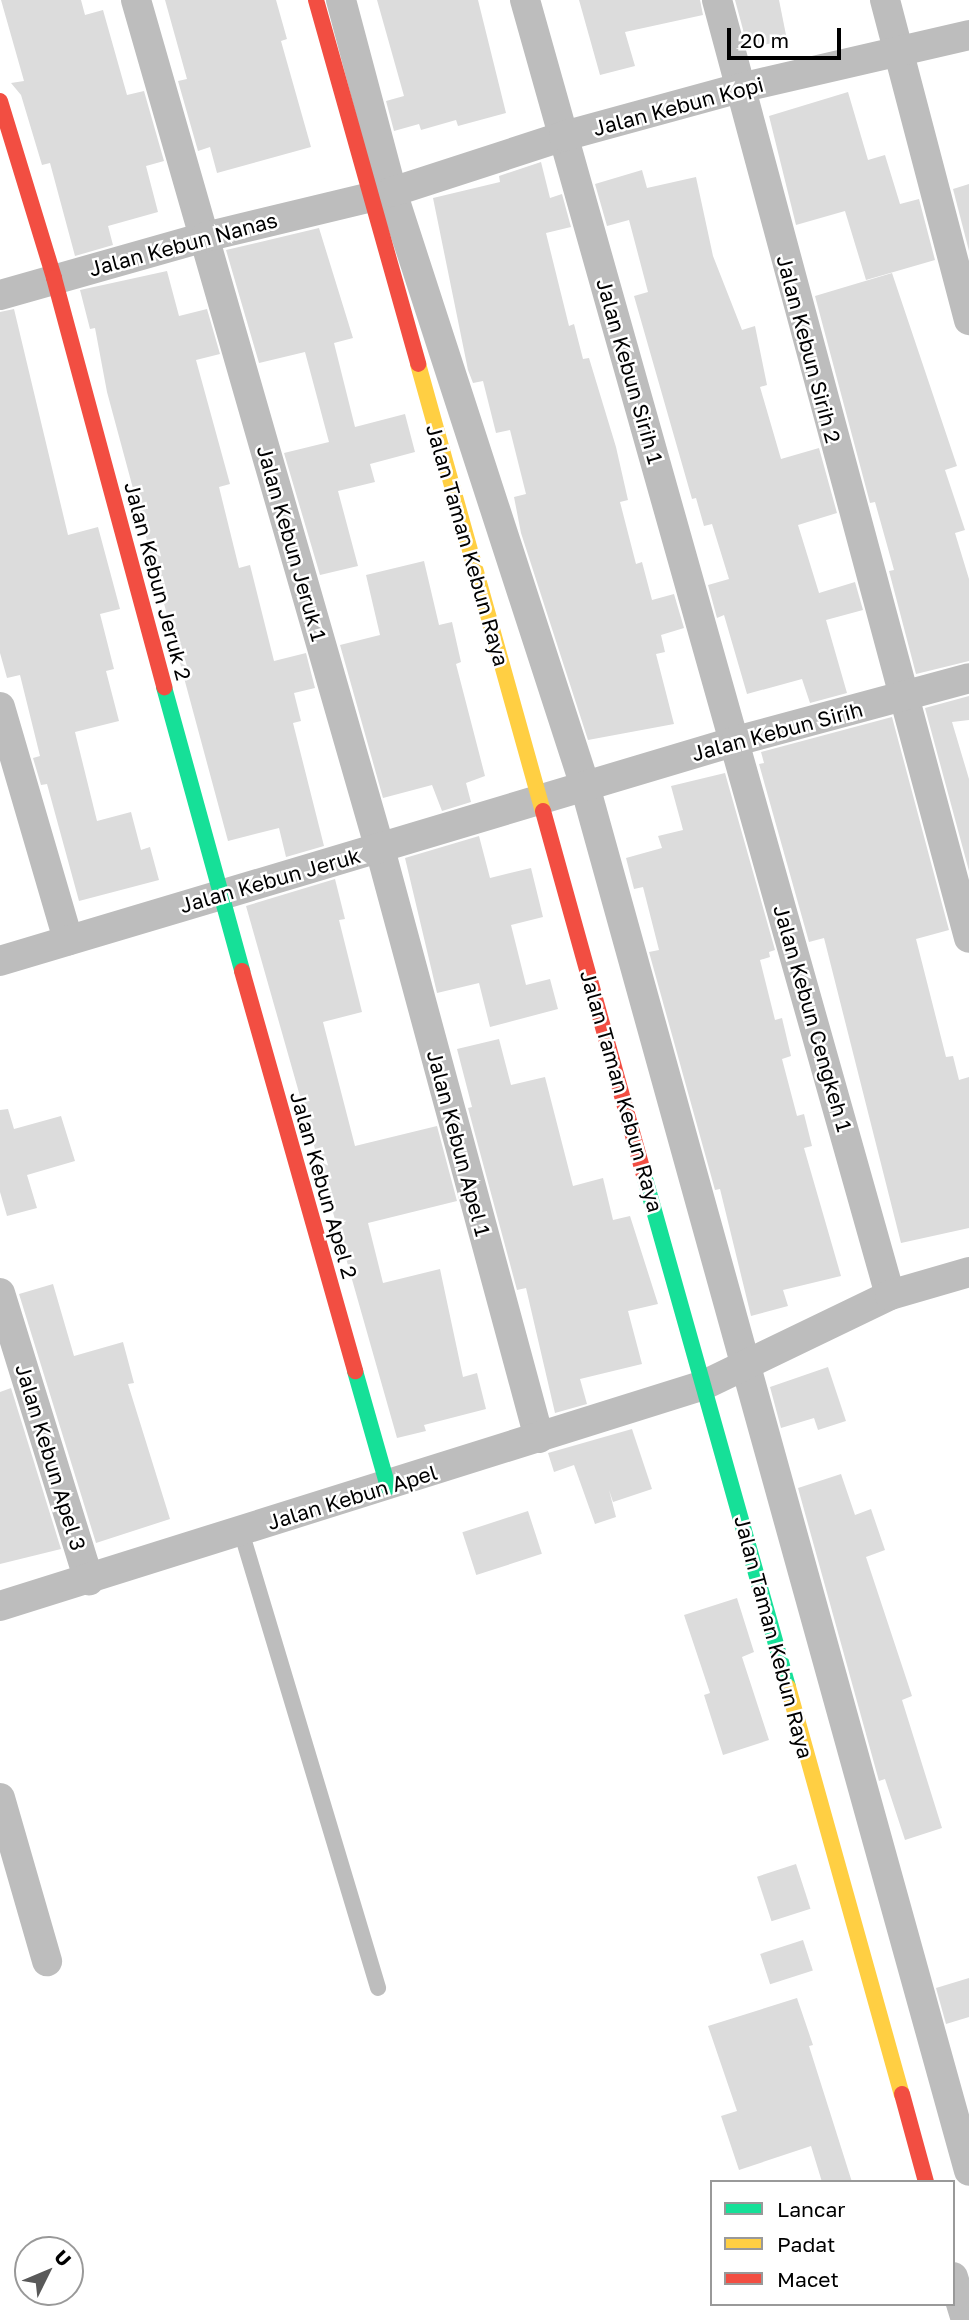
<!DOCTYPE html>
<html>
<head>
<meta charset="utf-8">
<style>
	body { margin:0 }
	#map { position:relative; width:969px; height:2320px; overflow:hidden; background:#fff; font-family:"Golos Text",sans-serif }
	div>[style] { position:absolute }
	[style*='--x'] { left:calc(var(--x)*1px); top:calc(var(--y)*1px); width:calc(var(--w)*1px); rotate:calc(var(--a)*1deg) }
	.building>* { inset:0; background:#dcdcdc; transform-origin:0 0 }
	.lane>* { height:16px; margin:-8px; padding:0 8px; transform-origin:8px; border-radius:8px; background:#bdbdbd }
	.street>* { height:30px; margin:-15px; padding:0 15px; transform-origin:15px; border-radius:15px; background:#bdbdbd }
	.fast>* { height:16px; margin:-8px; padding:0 8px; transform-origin:8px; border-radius:8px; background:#16e098 }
	.slow>* { height:16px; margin:-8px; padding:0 8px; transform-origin:8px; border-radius:8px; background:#ffcf43 }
	.jam>* { height:16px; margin:-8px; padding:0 8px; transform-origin:8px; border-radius:8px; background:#f24e42 }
	span { translate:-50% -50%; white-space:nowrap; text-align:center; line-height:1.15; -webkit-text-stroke:5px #fff; paint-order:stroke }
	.street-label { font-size:21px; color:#000 }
	.legend { position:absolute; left:710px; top:2180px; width:245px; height:126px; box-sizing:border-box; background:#fff; border:2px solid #999; margin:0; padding:9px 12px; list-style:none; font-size:21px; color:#000 }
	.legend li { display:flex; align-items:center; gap:14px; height:35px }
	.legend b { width:35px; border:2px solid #999 }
	.north { position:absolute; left:14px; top:2236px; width:70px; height:70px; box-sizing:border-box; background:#fff; border:2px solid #999; border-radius:50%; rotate:47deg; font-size:19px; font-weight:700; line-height:28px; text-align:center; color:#000 }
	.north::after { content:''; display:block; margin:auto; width:24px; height:32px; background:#595959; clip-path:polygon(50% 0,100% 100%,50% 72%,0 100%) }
	.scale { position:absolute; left:727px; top:28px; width:114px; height:32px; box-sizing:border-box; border:4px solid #000; border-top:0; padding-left:9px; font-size:21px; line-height:24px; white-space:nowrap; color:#000; -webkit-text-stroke:5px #fff; paint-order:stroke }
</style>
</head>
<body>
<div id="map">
	<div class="building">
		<div style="clip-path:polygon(1px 0,81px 0,85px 15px,103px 10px,127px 95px,144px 91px,164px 161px,146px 166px,158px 212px,108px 226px,113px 245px,75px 256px,50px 163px,42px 165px,21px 95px,11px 83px,24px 81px)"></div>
		<div style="clip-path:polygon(165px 0,276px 0,287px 39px,281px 41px,311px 147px,217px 173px,210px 147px,198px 151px,178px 81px,187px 79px)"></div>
		<div style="clip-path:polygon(377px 0,478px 0,506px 113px,458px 126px,456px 120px,421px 130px,419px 124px,394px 131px,386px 101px,404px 96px)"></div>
		<div style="clip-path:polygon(579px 0,700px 0,703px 15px,625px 32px,635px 66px,600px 75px)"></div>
		<div style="clip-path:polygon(735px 0,779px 0,787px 40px,748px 48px)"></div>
		<div style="clip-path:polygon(848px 92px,868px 160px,885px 155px,900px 204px,919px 199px,935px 260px,866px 280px,845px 211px,796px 225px,769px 116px)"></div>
		<div style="clip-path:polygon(541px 162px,550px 198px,562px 194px,571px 227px,546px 233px,569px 326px,574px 324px,583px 359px,589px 358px,616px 447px,628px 500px,620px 502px,636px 564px,642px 562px,652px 600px,674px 594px,684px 628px,661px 635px,665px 652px,656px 654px,674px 724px,588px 740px,521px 533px,514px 497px,526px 494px,510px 430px,496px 433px,483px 381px,473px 383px,468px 370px,433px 198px,500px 182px,499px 176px)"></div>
		<div style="clip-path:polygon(642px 170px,647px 188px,696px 177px,713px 256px,742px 330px,755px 326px,767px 385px,760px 387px,781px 459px,819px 448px,837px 513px,798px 525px,819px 593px,855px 582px,863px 610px,826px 620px,847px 693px,810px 703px,802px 679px,747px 694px,724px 615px,717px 618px,708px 585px,729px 579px,712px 524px,704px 526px,696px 498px,692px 499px,634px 296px,648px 292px,629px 220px,607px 226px,595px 184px)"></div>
		<div style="clip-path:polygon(969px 184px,969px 251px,953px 189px)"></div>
		<div style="clip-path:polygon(319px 228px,353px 338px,334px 343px,355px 427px,405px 414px,415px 452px,370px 464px,375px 482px,338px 491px,358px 566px,320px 575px,284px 453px,329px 442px,305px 352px,259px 363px,226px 250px)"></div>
		<div style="clip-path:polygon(167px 271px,179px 316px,207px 309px,220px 354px,196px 360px,230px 484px,219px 487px,239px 568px,250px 565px,274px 661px,306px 653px,315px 688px,294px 693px,301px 721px,293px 723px,324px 846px,286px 857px,279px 828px,228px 841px,107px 392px,95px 328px,90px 329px,80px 290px)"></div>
		<div style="clip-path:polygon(892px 273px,957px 466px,945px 470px,965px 530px,955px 533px,969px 579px,969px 661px,916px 674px,889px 571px,894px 570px,875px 502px,870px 503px,815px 296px)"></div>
		<div style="clip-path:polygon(14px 309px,68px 535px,98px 527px,120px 609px,100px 614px,114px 669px,106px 671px,119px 721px,75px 732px,97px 821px,131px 812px,141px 850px,150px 847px,159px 880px,79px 901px,47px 784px,41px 785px,33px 758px,40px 756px,20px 675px,7px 678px,0 653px,0 312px)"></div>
		<div style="clip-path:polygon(424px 561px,439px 625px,452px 622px,461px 662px,456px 664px,485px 776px,466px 783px,471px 802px,442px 811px,432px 785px,383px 798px,340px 645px,380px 635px,366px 575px)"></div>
		<div style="clip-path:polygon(969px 696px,969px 720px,952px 722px,969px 779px,969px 871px,925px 708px)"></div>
		<div style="clip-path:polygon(892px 717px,949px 930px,916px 939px,946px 1057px,953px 1056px,959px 1080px,969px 1077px,969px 1228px,901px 1243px,824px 938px,809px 942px,759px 764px,764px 763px,761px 752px)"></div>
		<div style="clip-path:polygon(725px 773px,775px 950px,769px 952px,770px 957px,760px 960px,775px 1020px,782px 1018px,791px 1056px,782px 1059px,797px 1116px,804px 1114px,812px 1146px,804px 1148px,841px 1276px,783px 1290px,788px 1306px,751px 1316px,720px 1189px,715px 1190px,649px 952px,659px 950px,643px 887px,634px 889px,626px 858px,662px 848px,658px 836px,683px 830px,671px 786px)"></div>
		<div style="clip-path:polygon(479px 836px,490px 878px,531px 868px,543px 917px,511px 925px,526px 985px,550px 979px,558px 1009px,490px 1027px,479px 983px,437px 993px,405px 858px)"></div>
		<div style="clip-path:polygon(335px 879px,345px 919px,339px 920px,362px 1012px,323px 1022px,355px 1146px,437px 1126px,457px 1201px,368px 1223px,383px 1283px,440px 1269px,463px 1377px,477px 1373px,486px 1409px,424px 1425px,426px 1431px,397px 1438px,246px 906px)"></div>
		<div style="clip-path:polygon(499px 1039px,511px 1085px,545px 1077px,573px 1186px,603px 1178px,613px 1220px,630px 1216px,658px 1304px,628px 1311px,642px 1364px,580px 1379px,587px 1404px,555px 1413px,526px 1288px,517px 1290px,468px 1108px,472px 1107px,457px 1049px)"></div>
		<div style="clip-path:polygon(8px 1109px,14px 1129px,61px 1116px,75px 1161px,27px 1175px,37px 1208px,7px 1216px,0 1192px,0 1110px)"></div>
		<div style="clip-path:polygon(53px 1284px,74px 1356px,123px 1342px,134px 1383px,128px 1384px,170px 1519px,96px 1543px,19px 1294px)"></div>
		<div style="clip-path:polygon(828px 1367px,846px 1421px,818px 1430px,814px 1418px,781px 1428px,770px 1387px)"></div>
		<div style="clip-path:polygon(11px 1388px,61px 1549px,0 1564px,0 1392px)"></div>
		<div style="clip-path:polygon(632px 1429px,652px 1489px,613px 1502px,609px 1490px,616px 1517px,595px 1524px,574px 1465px,554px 1472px,548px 1453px)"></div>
		<div style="clip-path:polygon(841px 1474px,855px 1515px,871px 1509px,885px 1550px,866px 1557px,912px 1696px,902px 1700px,942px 1828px,905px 1840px,885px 1779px,879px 1781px,798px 1488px)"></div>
		<div style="left:528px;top:1511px;width:45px;height:69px;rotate:72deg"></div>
		<div style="clip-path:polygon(737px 1598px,754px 1652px,742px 1657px,769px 1740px,723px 1755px,704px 1695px,710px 1693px,684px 1615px)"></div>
		<div style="left:796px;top:1864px;width:47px;height:41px;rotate:72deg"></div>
		<div style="left:803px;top:1940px;width:32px;height:45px;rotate:72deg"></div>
		<div style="clip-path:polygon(969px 1978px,969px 2017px,946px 2024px,936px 1988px)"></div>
		<div style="clip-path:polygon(797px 1998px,813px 2045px,809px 2046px,852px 2182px,822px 2182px,811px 2146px,739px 2170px,721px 2116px,737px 2111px,708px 2026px)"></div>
	</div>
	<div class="lane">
		<div style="--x:241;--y:1531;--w:477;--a:73.3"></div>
	</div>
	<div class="street">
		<div style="--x:136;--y:0;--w:883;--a:73.97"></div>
		<div style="--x:380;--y:849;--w:610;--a:74.89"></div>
		<div style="--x:341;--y:0;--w:199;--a:75.1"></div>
		<div style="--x:392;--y:192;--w:625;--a:72"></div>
		<div style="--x:585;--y:786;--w:1437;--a:74.5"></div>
		<div style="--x:525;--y:0;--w:1345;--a:74.26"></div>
		<div style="--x:717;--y:0;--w:971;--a:74.96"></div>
		<div style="--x:885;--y:0;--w:331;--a:75.3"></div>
		<div style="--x:0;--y:295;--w:213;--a:-15.8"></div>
		<div style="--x:205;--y:237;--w:192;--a:-13.5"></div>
		<div style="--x:392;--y:192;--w:181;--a:-18"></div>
		<div style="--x:564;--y:136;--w:182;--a:-15.3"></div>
		<div style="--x:740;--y:88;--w:235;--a:-13"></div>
		<div style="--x:0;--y:707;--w:243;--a:73.7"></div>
		<div style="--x:0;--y:961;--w:768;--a:-16.64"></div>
		<div style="--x:736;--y:741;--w:241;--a:-15.1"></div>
		<div style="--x:0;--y:1293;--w:301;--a:72.8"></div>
		<div style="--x:0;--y:1606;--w:738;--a:-17.43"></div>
		<div style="--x:704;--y:1385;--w:207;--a:-25.8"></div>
		<div style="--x:890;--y:1295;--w:82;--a:-16.2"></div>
		<div style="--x:0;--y:1798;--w:170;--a:73.9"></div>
		<div style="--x:953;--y:2277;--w:45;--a:73.2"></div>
	</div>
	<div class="fast">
		<div style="--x:164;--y:687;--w:295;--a:74.6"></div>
		<div style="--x:644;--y:1175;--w:532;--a:74.29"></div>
		<div style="--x:355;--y:1371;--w:121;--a:74.1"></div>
	</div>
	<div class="slow">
		<div style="--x:418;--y:364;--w:464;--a:74.4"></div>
		<div style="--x:788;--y:1687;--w:423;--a:74.4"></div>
	</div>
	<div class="jam">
		<div style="--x:316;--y:0;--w:378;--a:74.3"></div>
		<div style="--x:0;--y:101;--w:185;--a:73"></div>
		<div style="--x:54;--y:278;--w:424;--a:74.9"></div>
		<div style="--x:543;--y:811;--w:378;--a:74.5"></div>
		<div style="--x:242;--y:971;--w:416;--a:74.2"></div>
		<div style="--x:902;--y:2094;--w:91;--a:74.7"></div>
	</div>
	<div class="street-label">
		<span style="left:678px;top:106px;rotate:-15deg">Jalan Kebun Kopi</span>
		<span style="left:183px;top:244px;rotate:-15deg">Jalan Kebun Nanas</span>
		<span style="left:809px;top:349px;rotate:75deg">Jalan Kebun Sirih 2</span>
		<span style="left:630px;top:371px;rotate:74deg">Jalan Kebun Sirih 1</span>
		<span style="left:292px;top:543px;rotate:74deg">Jalan Kebun Jeruk 1</span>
		<span style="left:468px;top:545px;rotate:74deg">Jalan Taman Kebun Raya</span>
		<span style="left:158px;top:581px;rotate:75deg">Jalan Kebun Jeruk 2</span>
		<span style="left:777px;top:731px;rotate:-15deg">Jalan Kebun Sirih</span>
		<span style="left:270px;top:880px;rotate:-16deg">Jalan Kebun Jeruk</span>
		<span style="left:813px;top:1018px;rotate:74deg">Jalan Kebun Cengkeh 1</span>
		<span style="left:622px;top:1091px;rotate:74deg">Jalan Taman Kebun Raya</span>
		<span style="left:459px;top:1143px;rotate:75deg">Jalan Kebun Apel 1</span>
		<span style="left:324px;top:1185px;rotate:74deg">Jalan Kebun Apel 2</span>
		<span style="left:51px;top:1457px;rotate:73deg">Jalan Kebun Apel 3</span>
		<span style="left:352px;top:1497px;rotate:-17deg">Jalan Kebun Apel</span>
		<span style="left:774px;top:1637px;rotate:75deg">Jalan Taman Kebun Raya</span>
	</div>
	<ul class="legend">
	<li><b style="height:9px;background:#16e098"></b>Lancar</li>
	<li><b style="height:9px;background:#ffcf43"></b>Padat</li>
	<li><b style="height:9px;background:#f24e42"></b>Macet</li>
	</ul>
	<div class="north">U</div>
	<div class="scale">20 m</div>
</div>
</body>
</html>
